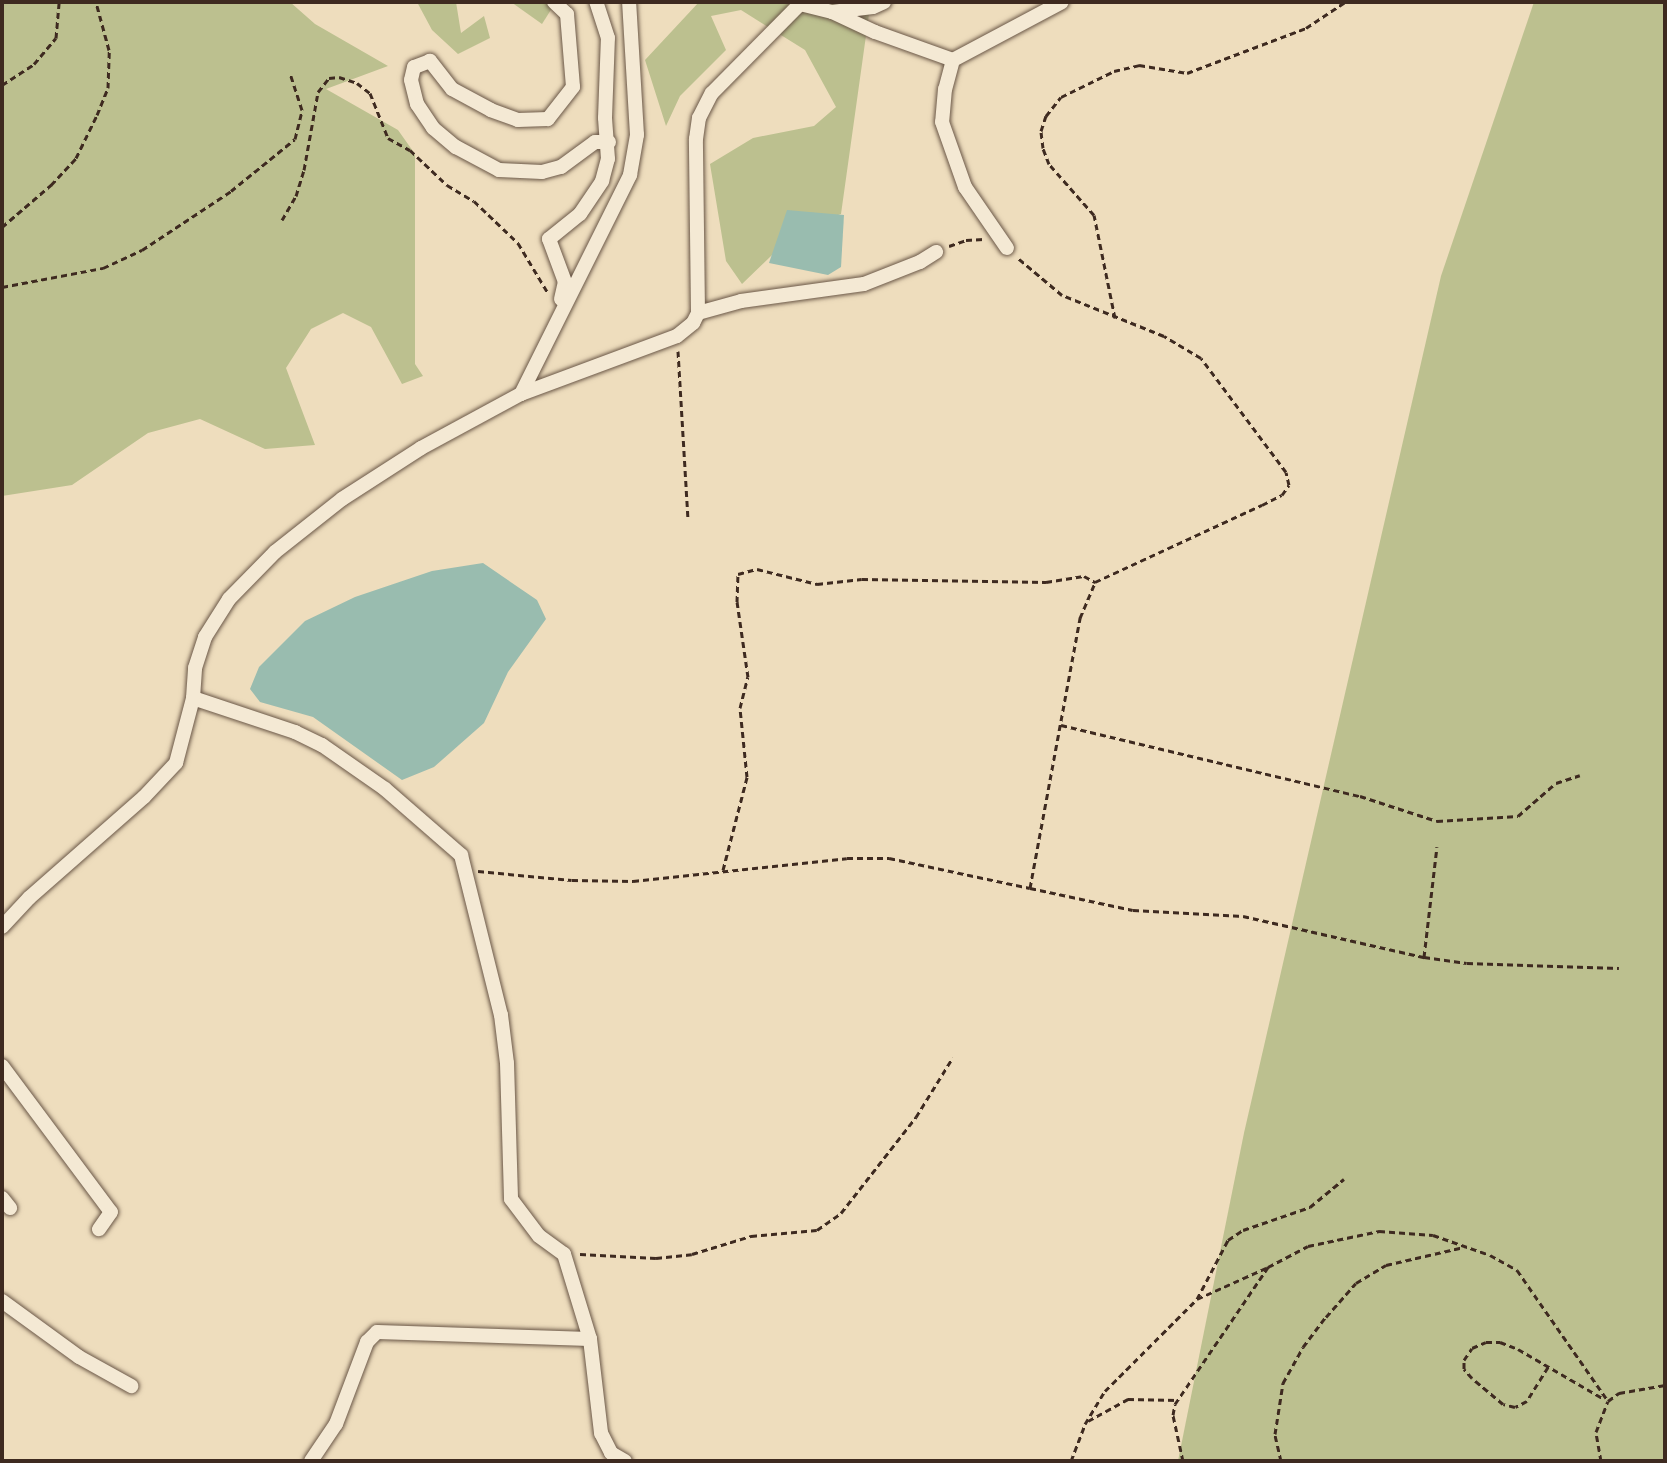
<!DOCTYPE html>
<html>
<head>
<meta charset="utf-8">
<style>
	body { margin:0 }
	#map { position:relative; width:1667px; height:1463px; overflow:hidden; background:#eeddbd; font-family:"EB Garamond",serif }
	div>[style] { position:absolute }
	[style*='--x'] { left:calc(var(--x)*1px); top:calc(var(--y)*1px); width:calc(var(--w)*1px); rotate:calc(var(--a)*1deg) }
	.green>* { inset:0; background:#bcc08f }
	.water>* { inset:0; background:#99bcaf }
	.path>* { height:3px; margin-top:-1.5px; transform-origin:0; background:repeating-linear-gradient(90deg,#3e2a20 0 6px,transparent 0 10px) }
	.roads { filter:drop-shadow(0 0 2px #6a5747) drop-shadow(0 0 2px #6a5747) }
	.minor>* { height:14px; margin:-7px; padding:0 7px; transform-origin:7px; border-radius:7px; background:#f4e9d4 }
	span { translate:-50% -50%; white-space:nowrap; text-align:center; line-height:1.15; -webkit-text-stroke:8px #f4e9d4; paint-order:stroke }
	.frame { position:absolute; inset:0; border:4px solid #3e2a20; pointer-events:none }
</style>
</head>
<body>
<div id="map">
	<div class="green">
		<div style="clip-path:polygon(2px 2px,290px 2px,315px 24px,388px 66px,326px 89px,398px 130px,415px 154px,415px 364px,423px 376px,402px 384px,371px 327px,343px 313px,311px 329px,286px 368px,315px 445px,265px 449px,200px 419px,148px 433px,72px 485px,2px 496px)"></div>
		<div style="clip-path:polygon(417px 2px,456px 2px,461px 33px,484px 16px,490px 38px,458px 54px,432px 30px)"></div>
		<div style="clip-path:polygon(511px 2px,552px 2px,554px 5px,542px 24px)"></div>
		<div style="clip-path:polygon(699px 2px,836px 2px,848px 25px,870px 7px,841px 214px,799px 229px,742px 284px,726px 261px,710px 164px,753px 138px,814px 126px,836px 107px,805px 50px,741px 10px,711px 16px,726px 50px,680px 96px,666px 126px,645px 60px)"></div>
		<div style="clip-path:polygon(1534px 2px,1665px 2px,1665px 1461px,1178px 1461px,1244px 1133px,1441px 276px)"></div>
	</div>
	<div class="water">
		<div style="clip-path:polygon(787px 210px,844px 215px,841px 267px,828px 275px,769px 263px)"></div>
		<div style="clip-path:polygon(483px 563px,537px 600px,546px 619px,508px 672px,484px 723px,434px 767px,402px 780px,313px 717px,260px 702px,250px 689px,259px 667px,305px 621px,355px 597px,432px 571px)"></div>
	</div>
	<div class="path">
		<div style="--x:2;--y:85;--w:38;--a:-33"></div>
		<div style="--x:34;--y:64;--w:34;--a:-50"></div>
		<div style="--x:56;--y:38;--w:36;--a:-85"></div>
		<div style="--x:282;--y:220;--w:28;--a:-60"></div>
		<div style="--x:296;--y:196;--w:27;--a:-73"></div>
		<div style="--x:304;--y:170;--w:79;--a:-79.8"></div>
		<div style="--x:318;--y:92;--w:18;--a:-52"></div>
		<div style="--x:329;--y:78;--w:10;--a:-6"></div>
		<div style="--x:339;--y:77;--w:19;--a:18"></div>
		<div style="--x:357;--y:83;--w:16;--a:38"></div>
		<div style="--x:370;--y:93;--w:48;--a:68.2"></div>
		<div style="--x:388;--y:138;--w:25;--a:29"></div>
		<div style="--x:410;--y:150;--w:51;--a:43.4"></div>
		<div style="--x:447;--y:185;--w:31;--a:31"></div>
		<div style="--x:474;--y:201;--w:61;--a:43.7"></div>
		<div style="--x:518;--y:243;--w:58;--a:59"></div>
		<div style="--x:2;--y:227;--w:65;--a:-40.6"></div>
		<div style="--x:51;--y:185;--w:37;--a:-47"></div>
		<div style="--x:76;--y:158;--w:48;--a:-64"></div>
		<div style="--x:97;--y:115;--w:29;--a:-68"></div>
		<div style="--x:108;--y:88;--w:38;--a:-88"></div>
		<div style="--x:109;--y:50;--w:50;--a:-105.2"></div>
		<div style="--x:949;--y:246;--w:18;--a:-19"></div>
		<div style="--x:966;--y:240;--w:18;--a:-3"></div>
		<div style="--x:2;--y:287;--w:103;--a:-10.7"></div>
		<div style="--x:103;--y:268;--w:43;--a:-24.8"></div>
		<div style="--x:142;--y:250;--w:107;--a:-33.5"></div>
		<div style="--x:231;--y:191;--w:82;--a:-39.1"></div>
		<div style="--x:295;--y:139;--w:30;--a:-76"></div>
		<div style="--x:302;--y:110;--w:39;--a:-108"></div>
		<div style="--x:1115;--y:318;--w:105;--a:-101.5"></div>
		<div style="--x:1094;--y:215;--w:68;--a:-131.4"></div>
		<div style="--x:1049;--y:164;--w:17;--a:-111"></div>
		<div style="--x:1043;--y:148;--w:17;--a:-97"></div>
		<div style="--x:1041;--y:131;--w:16;--a:-72"></div>
		<div style="--x:1046;--y:116;--w:24;--a:-52"></div>
		<div style="--x:1061;--y:97;--w:59;--a:-26.1"></div>
		<div style="--x:1114;--y:71;--w:26;--a:-13"></div>
		<div style="--x:1139;--y:65;--w:49;--a:9.5"></div>
		<div style="--x:1187;--y:73;--w:127;--a:-20.7"></div>
		<div style="--x:1306;--y:28;--w:47;--a:-33.7"></div>
		<div style="--x:678;--y:351;--w:168;--a:86.6"></div>
		<div style="--x:1061;--y:725;--w:307;--a:13.4"></div>
		<div style="--x:1360;--y:796;--w:81;--a:18"></div>
		<div style="--x:1437;--y:821;--w:81;--a:-3.5"></div>
		<div style="--x:1518;--y:816;--w:50;--a:-41"></div>
		<div style="--x:1556;--y:783;--w:25;--a:-18"></div>
		<div style="--x:723;--y:870;--w:96;--a:-75.5"></div>
		<div style="--x:747;--y:777;--w:69;--a:-95.8"></div>
		<div style="--x:740;--y:708;--w:32;--a:-76"></div>
		<div style="--x:748;--y:677;--w:76;--a:-98.3"></div>
		<div style="--x:737;--y:602;--w:28;--a:-88"></div>
		<div style="--x:738;--y:574;--w:20;--a:-15"></div>
		<div style="--x:757;--y:569;--w:62;--a:14"></div>
		<div style="--x:817;--y:584;--w:45;--a:-6.3"></div>
		<div style="--x:862;--y:579;--w:184;--a:0.9"></div>
		<div style="--x:1046;--y:582;--w:38;--a:-9"></div>
		<div style="--x:1084;--y:576;--w:13;--a:29"></div>
		<div style="--x:478;--y:871;--w:94;--a:5.5"></div>
		<div style="--x:572;--y:880;--w:61;--a:0.9"></div>
		<div style="--x:633;--y:881;--w:215;--a:-6.1"></div>
		<div style="--x:847;--y:858;--w:42;--a:0"></div>
		<div style="--x:889;--y:858;--w:144;--a:12"></div>
		<div style="--x:1030;--y:888;--w:275;--a:-79.5"></div>
		<div style="--x:1080;--y:618;--w:39;--a:-67"></div>
		<div style="--x:1095;--y:582;--w:184;--a:-24.8"></div>
		<div style="--x:1262;--y:505;--w:22;--a:-27"></div>
		<div style="--x:1282;--y:495;--w:12;--a:-55"></div>
		<div style="--x:1289;--y:485;--w:13;--a:-103"></div>
		<div style="--x:1286;--y:472;--w:142;--a:-126.7"></div>
		<div style="--x:1201;--y:358;--w:43;--a:-149.3"></div>
		<div style="--x:1164;--y:336;--w:110;--a:-158.1"></div>
		<div style="--x:1062;--y:295;--w:57;--a:-139.9"></div>
		<div style="--x:1030;--y:888;--w:105;--a:12.1"></div>
		<div style="--x:1133;--y:910;--w:110;--a:3.1"></div>
		<div style="--x:1243;--y:916;--w:186;--a:12.8"></div>
		<div style="--x:1424;--y:957;--w:43;--a:7.9"></div>
		<div style="--x:1467;--y:963;--w:152;--a:1.9"></div>
		<div style="--x:1424;--y:957;--w:111;--a:-83.3"></div>
		<div style="--x:580;--y:1254;--w:76;--a:3"></div>
		<div style="--x:656;--y:1258;--w:36;--a:-6"></div>
		<div style="--x:692;--y:1254;--w:62;--a:-17"></div>
		<div style="--x:751;--y:1236;--w:66;--a:-5.2"></div>
		<div style="--x:817;--y:1230;--w:29;--a:-35"></div>
		<div style="--x:841;--y:1213;--w:122;--a:-52"></div>
		<div style="--x:916;--y:1117;--w:70;--a:-58.3"></div>
		<div style="--x:1197;--y:1299;--w:76;--a:-24.2"></div>
		<div style="--x:1548;--y:1367;--w:40;--a:122"></div>
		<div style="--x:1527;--y:1401;--w:13;--a:153"></div>
		<div style="--x:1515;--y:1407;--w:12;--a:-166"></div>
		<div style="--x:1503;--y:1404;--w:40;--a:-140"></div>
		<div style="--x:1472;--y:1378;--w:12;--a:-132"></div>
		<div style="--x:1464;--y:1369;--w:9;--a:-90"></div>
		<div style="--x:1464;--y:1360;--w:14;--a:-56"></div>
		<div style="--x:1472;--y:1348;--w:15;--a:-23"></div>
		<div style="--x:1486;--y:1342;--w:14;--a:0"></div>
		<div style="--x:1500;--y:1342;--w:19;--a:21"></div>
		<div style="--x:1518;--y:1349;--w:99;--a:30.2"></div>
		<div style="--x:1088;--y:1421;--w:46;--a:-28.8"></div>
		<div style="--x:1128;--y:1399;--w:50;--a:1.1"></div>
		<div style="--x:1071;--y:1461;--w:40;--a:-69"></div>
		<div style="--x:1085;--y:1424;--w:39;--a:-59"></div>
		<div style="--x:1105;--y:1391;--w:130;--a:-45"></div>
		<div style="--x:1197;--y:1299;--w:67;--a:-62.3"></div>
		<div style="--x:1228;--y:1240;--w:18;--a:-34"></div>
		<div style="--x:1243;--y:1230;--w:71;--a:-18.9"></div>
		<div style="--x:1310;--y:1207;--w:44;--a:-39.5"></div>
		<div style="--x:1183;--y:1461;--w:47;--a:-102.3"></div>
		<div style="--x:1173;--y:1415;--w:11;--a:-80"></div>
		<div style="--x:1175;--y:1404;--w:166;--a:-55.8"></div>
		<div style="--x:1268;--y:1267;--w:45;--a:-27.7"></div>
		<div style="--x:1308;--y:1246;--w:73;--a:-11.9"></div>
		<div style="--x:1379;--y:1231;--w:54;--a:4.2"></div>
		<div style="--x:1433;--y:1235;--w:60;--a:19.3"></div>
		<div style="--x:1490;--y:1255;--w:31;--a:29"></div>
		<div style="--x:1517;--y:1270;--w:160;--a:55.2"></div>
		<div style="--x:1281;--y:1461;--w:28;--a:-103"></div>
		<div style="--x:1275;--y:1434;--w:52;--a:-81.1"></div>
		<div style="--x:1283;--y:1383;--w:41;--a:-60.9"></div>
		<div style="--x:1303;--y:1347;--w:38;--a:-53"></div>
		<div style="--x:1326;--y:1317;--w:45;--a:-48.6"></div>
		<div style="--x:1356;--y:1283;--w:35;--a:-31"></div>
		<div style="--x:1386;--y:1265;--w:80;--a:-13"></div>
		<div style="--x:1601;--y:1461;--w:29;--a:-100"></div>
		<div style="--x:1596;--y:1432;--w:33;--a:-69"></div>
		<div style="--x:1608;--y:1401;--w:14;--a:-36"></div>
		<div style="--x:1619;--y:1393;--w:47;--a:-9.9"></div>
	</div>
	<div class="roads">
		<div class="minor">
			<div style="--x:554;--y:2;--w:18;--a:43"></div>
			<div style="--x:567;--y:14;--w:73;--a:85.3"></div>
			<div style="--x:573;--y:87;--w:41;--a:128"></div>
			<div style="--x:548;--y:119;--w:30;--a:178"></div>
			<div style="--x:518;--y:120;--w:29;--a:-160"></div>
			<div style="--x:491;--y:110;--w:44;--a:-151.7"></div>
			<div style="--x:452;--y:89;--w:36;--a:-128"></div>
			<div style="--x:430;--y:61;--w:17;--a:159"></div>
			<div style="--x:414;--y:67;--w:13;--a:103"></div>
			<div style="--x:411;--y:80;--w:25;--a:76"></div>
			<div style="--x:417;--y:104;--w:29;--a:56"></div>
			<div style="--x:433;--y:128;--w:30;--a:40"></div>
			<div style="--x:456;--y:147;--w:49;--a:28.1"></div>
			<div style="--x:499;--y:170;--w:43;--a:2.7"></div>
			<div style="--x:542;--y:172;--w:20;--a:-15"></div>
			<div style="--x:561;--y:167;--w:42;--a:-36.3"></div>
			<div style="--x:595;--y:142;--w:14;--a:0"></div>
			<div style="--x:800;--y:4;--w:33;--a:14"></div>
			<div style="--x:832;--y:12;--w:41;--a:-7"></div>
			<div style="--x:873;--y:7;--w:12;--a:-24"></div>
			<div style="--x:832;--y:12;--w:47;--a:24.9"></div>
			<div style="--x:875;--y:32;--w:83;--a:19.7"></div>
			<div style="--x:953;--y:60;--w:123;--a:-28"></div>
			<div style="--x:953;--y:60;--w:30;--a:105"></div>
			<div style="--x:945;--y:89;--w:33;--a:95"></div>
			<div style="--x:942;--y:122;--w:69;--a:70.5"></div>
			<div style="--x:965;--y:187;--w:74;--a:55.5"></div>
			<div style="--x:561;--y:299;--w:17;--a:-77"></div>
			<div style="--x:565;--y:282;--w:46;--a:-110.4"></div>
			<div style="--x:549;--y:239;--w:40;--a:-39"></div>
			<div style="--x:580;--y:214;--w:40;--a:-56"></div>
			<div style="--x:602;--y:181;--w:23;--a:-75"></div>
			<div style="--x:608;--y:159;--w:41;--a:-94.2"></div>
			<div style="--x:605;--y:118;--w:80;--a:-87.9"></div>
			<div style="--x:608;--y:38;--w:38;--a:-108"></div>
			<div style="--x:698;--y:313;--w:45;--a:-15.6"></div>
			<div style="--x:741;--y:301;--w:124;--a:-7.9"></div>
			<div style="--x:864;--y:284;--w:60;--a:-21.4"></div>
			<div style="--x:920;--y:262;--w:19;--a:-32"></div>
			<div style="--x:521;--y:394;--w:245;--a:-63.5"></div>
			<div style="--x:630;--y:175;--w:41;--a:-80.1"></div>
			<div style="--x:637;--y:135;--w:133;--a:-93.4"></div>
			<div style="--x:193;--y:698;--w:108;--a:18.4"></div>
			<div style="--x:295;--y:732;--w:30;--a:26"></div>
			<div style="--x:322;--y:745;--w:77;--a:34.9"></div>
			<div style="--x:385;--y:789;--w:101;--a:41"></div>
			<div style="--x:461;--y:855;--w:165;--a:76"></div>
			<div style="--x:501;--y:1015;--w:48;--a:82.9"></div>
			<div style="--x:507;--y:1063;--w:136;--a:88.3"></div>
			<div style="--x:511;--y:1199;--w:46;--a:52.9"></div>
			<div style="--x:539;--y:1236;--w:31;--a:36"></div>
			<div style="--x:564;--y:1254;--w:89;--a:73"></div>
			<div style="--x:590;--y:1339;--w:95;--a:83.3"></div>
			<div style="--x:601;--y:1433;--w:22;--a:63"></div>
			<div style="--x:611;--y:1453;--w:16;--a:30"></div>
			<div style="--x:2;--y:927;--w:40;--a:-47"></div>
			<div style="--x:29;--y:898;--w:153;--a:-41.3"></div>
			<div style="--x:144;--y:797;--w:47;--a:-46.7"></div>
			<div style="--x:176;--y:763;--w:67;--a:-75.3"></div>
			<div style="--x:193;--y:698;--w:30;--a:-86"></div>
			<div style="--x:195;--y:668;--w:33;--a:-72"></div>
			<div style="--x:205;--y:637;--w:45;--a:-57.7"></div>
			<div style="--x:229;--y:599;--w:66;--a:-45.6"></div>
			<div style="--x:275;--y:552;--w:85;--a:-38.3"></div>
			<div style="--x:342;--y:499;--w:94;--a:-32.8"></div>
			<div style="--x:421;--y:448;--w:114;--a:-28.4"></div>
			<div style="--x:521;--y:394;--w:166;--a:-20.4"></div>
			<div style="--x:677;--y:336;--w:21;--a:-39"></div>
			<div style="--x:693;--y:323;--w:11;--a:-63"></div>
			<div style="--x:698;--y:313;--w:174;--a:-90.7"></div>
			<div style="--x:696;--y:139;--w:21;--a:-82"></div>
			<div style="--x:699;--y:118;--w:28;--a:-63"></div>
			<div style="--x:712;--y:93;--w:128;--a:-45.3"></div>
			<div style="--x:2;--y:1066;--w:182;--a:53.3"></div>
			<div style="--x:111;--y:1212;--w:21;--a:125"></div>
			<div style="--x:2;--y:1198;--w:13;--a:51"></div>
			<div style="--x:2;--y:1301;--w:95;--a:36"></div>
			<div style="--x:79;--y:1357;--w:60;--a:29.1"></div>
			<div style="--x:311;--y:1461;--w:45;--a:-56"></div>
			<div style="--x:336;--y:1424;--w:88;--a:-69.3"></div>
			<div style="--x:367;--y:1342;--w:14;--a:-45"></div>
			<div style="--x:377;--y:1332;--w:213;--a:1.9"></div>
		</div>
	</div>
	<div class="frame"></div>
</div>
</body>
</html>
